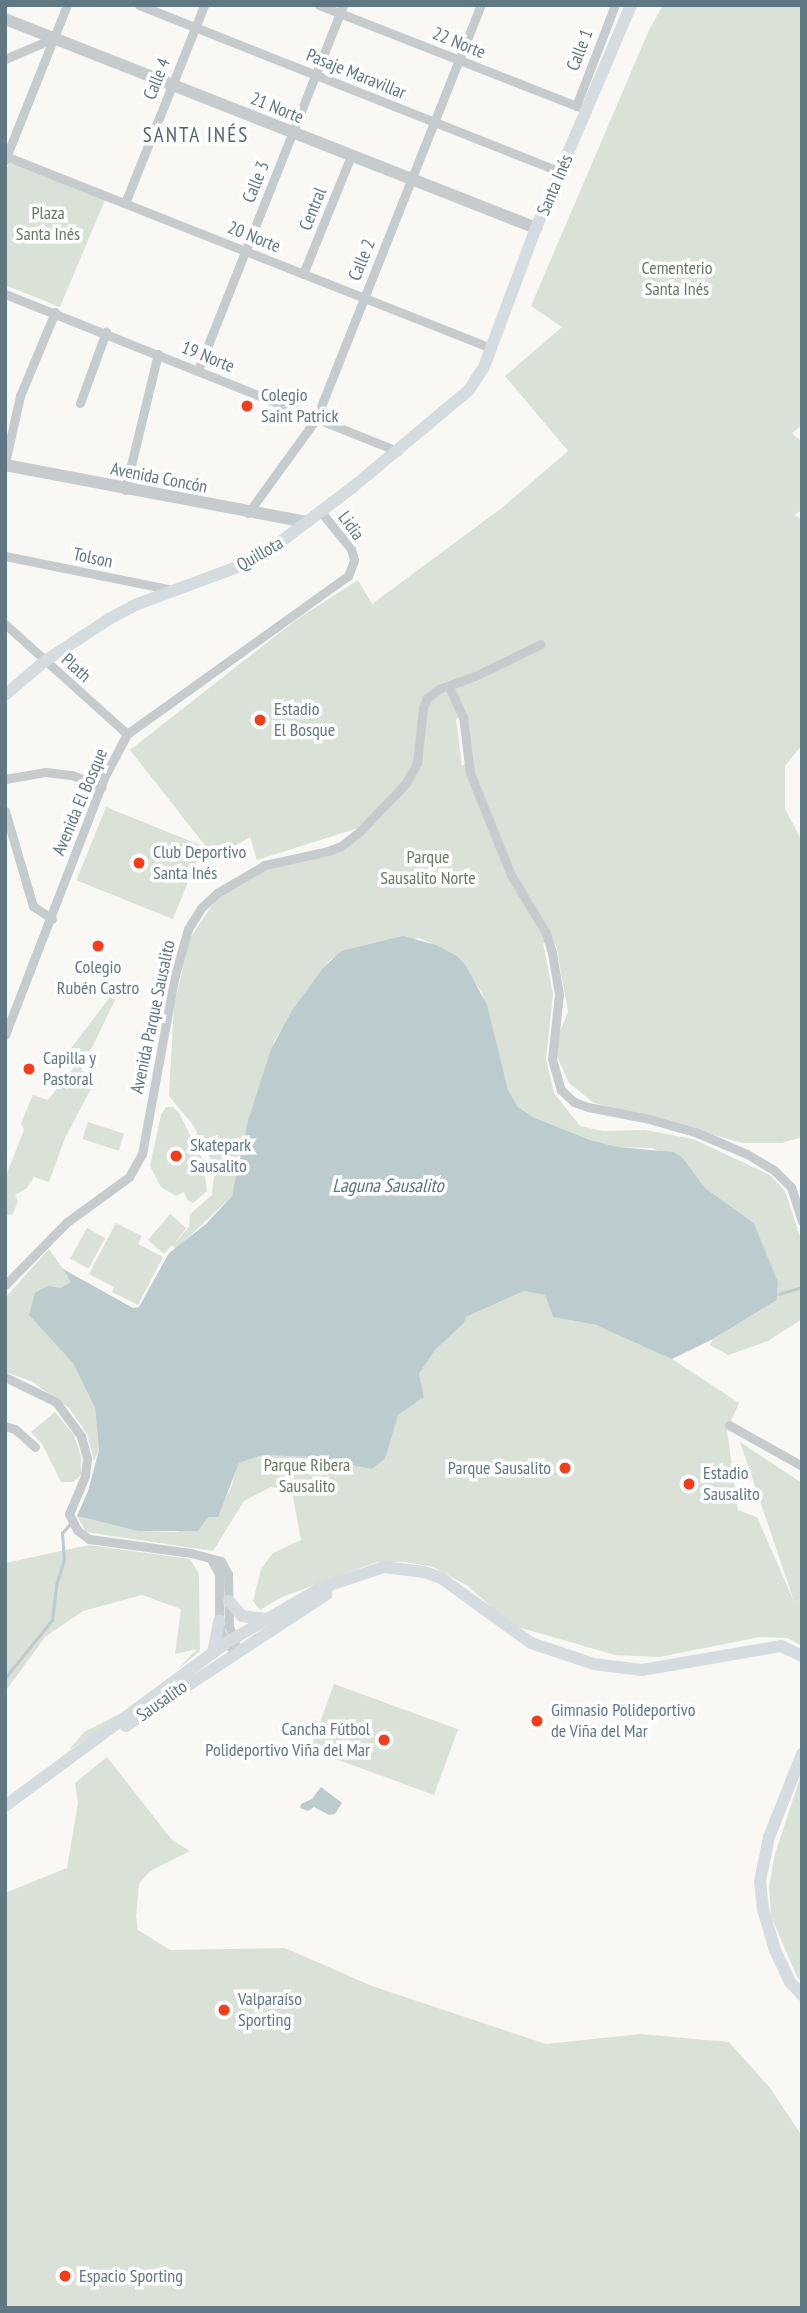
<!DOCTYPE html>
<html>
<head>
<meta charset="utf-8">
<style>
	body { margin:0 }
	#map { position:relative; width:807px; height:2313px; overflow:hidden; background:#f9f8f5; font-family:"PT Sans Narrow",sans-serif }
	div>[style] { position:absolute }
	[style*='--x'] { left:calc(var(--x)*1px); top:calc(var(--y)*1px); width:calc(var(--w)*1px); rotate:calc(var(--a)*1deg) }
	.green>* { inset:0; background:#dae1d6; transform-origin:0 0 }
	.water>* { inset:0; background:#bccbce }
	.stream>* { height:2.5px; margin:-1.25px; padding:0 1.25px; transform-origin:1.25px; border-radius:1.25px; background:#bccbce }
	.minor>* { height:9px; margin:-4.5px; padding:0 4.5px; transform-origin:4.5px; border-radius:4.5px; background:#c6cbce }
	.tertiary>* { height:12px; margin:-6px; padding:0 6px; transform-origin:6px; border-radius:6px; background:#c6cbce }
	.secondary>* { height:12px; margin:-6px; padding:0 6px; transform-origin:6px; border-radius:6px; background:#d5dcdf }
	.dots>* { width:19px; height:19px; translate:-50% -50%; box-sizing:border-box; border:4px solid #fff; border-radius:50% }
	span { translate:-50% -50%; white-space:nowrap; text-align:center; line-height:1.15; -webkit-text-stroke:7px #fff; paint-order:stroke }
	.street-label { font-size:18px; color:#607784 }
	.park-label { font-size:18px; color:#677a60 }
	.poi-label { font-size:18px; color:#607784 }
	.left { translate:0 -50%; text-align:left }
	.right { translate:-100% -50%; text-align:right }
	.water-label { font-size:19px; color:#5b777e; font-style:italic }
	.quarter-label { font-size:21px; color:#53646e; letter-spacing:2px }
	.frame { position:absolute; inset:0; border:7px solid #607784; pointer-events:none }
</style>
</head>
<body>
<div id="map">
	<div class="green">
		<div style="clip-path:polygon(evenodd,663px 5px,802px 5px,802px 425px,792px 433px,802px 442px,802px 510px,794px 515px,802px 519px,802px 745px,785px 766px,785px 809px,802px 841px,802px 1137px,782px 1143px,743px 1143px,594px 1103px,569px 1083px,553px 1048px,568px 1012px,556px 944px,543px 943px,553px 994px,546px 1059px,554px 1093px,580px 1126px,603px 1131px,645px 1130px,693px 1139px,770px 1175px,785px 1191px,802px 1243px,802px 1319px,768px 1341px,728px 1355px,710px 1345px,713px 1339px,777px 1300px,778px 1282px,754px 1223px,705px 1188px,683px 1158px,651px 1148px,618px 1147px,590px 1140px,535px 1118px,518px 1107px,508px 1090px,482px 993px,457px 956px,419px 938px,332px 958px,323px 968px,274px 1041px,232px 1196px,176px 1249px,172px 1245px,164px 1254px,148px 1240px,170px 1214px,186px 1228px,175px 1243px,189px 1227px,190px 1214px,212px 1195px,214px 1176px,210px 1158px,193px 1125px,169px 1096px,174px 1006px,190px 938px,215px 901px,239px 881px,266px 870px,345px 849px,374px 823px,257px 860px,250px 837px,215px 858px,130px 750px,296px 620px,358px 580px,372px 604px,503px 507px,568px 451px,505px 376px,562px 327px,531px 306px,649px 30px,663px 5px,467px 714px,472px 757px,462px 766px,456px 719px,467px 714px)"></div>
		<div style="clip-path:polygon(9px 163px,105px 200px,60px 307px,5px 285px,5px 174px)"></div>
		<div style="left:106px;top:807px;width:104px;height:79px;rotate:22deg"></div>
		<div style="clip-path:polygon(110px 997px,115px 1000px,81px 1070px,96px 1079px,65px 1138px,49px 1182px,34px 1177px,27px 1188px,15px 1195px,18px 1201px,13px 1214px,7px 1215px,5px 1178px,24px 1130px,21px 1123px,33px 1095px,48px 1100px,75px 1066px,62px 1060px)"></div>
		<div style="clip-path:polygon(166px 1107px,173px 1107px,179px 1113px,204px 1163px,196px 1171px,205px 1176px,207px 1191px,193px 1203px,187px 1200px,184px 1192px,176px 1196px,161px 1187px,150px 1166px,161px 1115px)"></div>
		<div style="left:88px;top:1122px;width:38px;height:18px;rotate:18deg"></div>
		<div style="clip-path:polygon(116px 1223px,142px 1236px,138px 1244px,163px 1257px,138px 1305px,112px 1292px,114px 1287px,89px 1274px)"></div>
		<div style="left:87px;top:1228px;width:21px;height:35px;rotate:29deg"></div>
		<div style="clip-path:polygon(49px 1249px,72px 1282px,30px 1315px,73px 1363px,95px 1408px,99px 1450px,94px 1461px,87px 1434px,69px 1408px,31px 1381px,5px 1372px,5px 1298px)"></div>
		<div style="clip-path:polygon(524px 1291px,545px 1295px,553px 1317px,596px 1325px,634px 1339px,672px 1359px,739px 1403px,727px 1430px,738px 1510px,757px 1517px,795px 1604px,740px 1442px,802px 1483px,802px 1646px,787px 1638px,760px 1637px,659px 1657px,615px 1655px,511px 1625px,468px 1586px,433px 1567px,405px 1562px,377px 1562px,282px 1597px,260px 1610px,253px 1601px,261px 1569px,273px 1553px,301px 1540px,292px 1492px,271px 1487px,244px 1501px,213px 1551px,86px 1532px,77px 1516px,138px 1531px,177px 1532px,219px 1510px,231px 1488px,238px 1463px,263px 1455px,309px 1457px,372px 1469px,385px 1459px,397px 1415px,424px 1397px,419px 1374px,435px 1350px,464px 1323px,466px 1317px)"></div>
		<div style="clip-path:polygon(55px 1412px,74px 1435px,81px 1457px,81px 1475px,73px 1482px,61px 1482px,42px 1444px,31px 1432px)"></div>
		<div style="clip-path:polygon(89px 1545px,190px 1559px,199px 1574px,200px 1651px,177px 1670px,197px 1649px,175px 1654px,181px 1609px,142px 1595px,83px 1611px,45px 1637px,5px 1692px,5px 1563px)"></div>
		<div style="left:334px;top:1684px;width:132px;height:70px;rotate:20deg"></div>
		<div style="clip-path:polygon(123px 1712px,124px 1714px,68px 1751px,84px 1732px)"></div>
		<div style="clip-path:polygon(107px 1757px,172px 1840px,190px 1851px,150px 1871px,139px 1884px,136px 1917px,138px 1930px,170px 1950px,285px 1948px,372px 1986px,546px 2044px,640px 2034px,729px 2042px,770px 2088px,802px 2136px,802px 2308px,5px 2308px,5px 1893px,67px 1868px,78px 1803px,75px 1783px)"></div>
		<div style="clip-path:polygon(802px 1772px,802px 1982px,797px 1977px,771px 1916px,769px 1886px,775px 1854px)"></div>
	</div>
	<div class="water">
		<div style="clip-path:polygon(403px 936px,436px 945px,457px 956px,466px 966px,487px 1005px,508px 1090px,518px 1107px,535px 1118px,590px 1140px,618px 1147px,673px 1152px,683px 1158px,705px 1188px,754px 1223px,778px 1282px,777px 1300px,713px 1339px,672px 1359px,596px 1325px,553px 1317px,545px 1295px,524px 1291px,466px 1317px,464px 1323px,435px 1350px,419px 1374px,424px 1397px,398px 1415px,385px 1459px,372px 1469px,308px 1457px,263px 1455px,239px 1463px,218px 1517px,208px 1517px,198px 1531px,138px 1531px,77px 1516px,88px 1491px,99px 1450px,95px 1408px,73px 1363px,29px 1315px,35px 1293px,47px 1286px,61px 1288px,71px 1282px,63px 1269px,133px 1308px,139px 1307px,169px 1253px,206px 1224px,232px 1196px,248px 1121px,271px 1049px,293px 1009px,323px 968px,341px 951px)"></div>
		<div style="clip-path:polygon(321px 1787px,342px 1803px,335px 1814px,329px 1815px,314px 1807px,308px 1811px,300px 1808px,301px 1804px,312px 1799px)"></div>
	</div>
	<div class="stream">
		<div style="--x:779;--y:1294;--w:24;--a:-17"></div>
		<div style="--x:5;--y:1678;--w:75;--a:-51"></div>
		<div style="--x:52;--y:1620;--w:35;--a:-83"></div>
		<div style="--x:56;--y:1585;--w:25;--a:-72"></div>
		<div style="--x:64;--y:1561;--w:28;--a:-94"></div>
		<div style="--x:62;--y:1533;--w:12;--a:-48"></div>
	</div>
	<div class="minor">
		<div style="--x:139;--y:5;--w:454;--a:21.6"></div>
		<div style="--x:319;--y:5;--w:288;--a:21.4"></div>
		<div style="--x:5;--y:59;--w:53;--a:-23.2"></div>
		<div style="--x:576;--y:106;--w:108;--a:-68.9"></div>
		<div style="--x:5;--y:156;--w:523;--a:21.56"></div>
		<div style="--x:5;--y:160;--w:167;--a:-68.2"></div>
		<div style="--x:125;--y:203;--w:213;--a:-68.2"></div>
		<div style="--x:303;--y:274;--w:127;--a:-67.9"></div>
		<div style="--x:5;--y:294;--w:423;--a:21.8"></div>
		<div style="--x:198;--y:370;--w:393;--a:-68.3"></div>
		<div style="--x:80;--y:403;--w:76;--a:-69.9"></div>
		<div style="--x:5;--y:463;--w:69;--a:-77.4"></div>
		<div style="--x:20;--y:396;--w:91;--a:-67.4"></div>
		<div style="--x:125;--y:490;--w:140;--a:-76.4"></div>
		<div style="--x:248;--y:513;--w:116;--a:-54.1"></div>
		<div style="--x:316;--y:419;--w:446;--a:-68.3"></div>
		<div style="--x:5;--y:556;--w:171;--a:11.4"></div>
		<div style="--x:5;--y:624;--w:164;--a:42"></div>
		<div style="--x:449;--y:687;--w:33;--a:65"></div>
		<div style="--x:463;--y:717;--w:56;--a:82.9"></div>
		<div style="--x:470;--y:773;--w:110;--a:68.1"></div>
		<div style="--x:511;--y:875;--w:68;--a:58.9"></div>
		<div style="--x:546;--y:933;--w:21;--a:73"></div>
		<div style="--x:552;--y:953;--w:42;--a:80.3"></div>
		<div style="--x:559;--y:994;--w:65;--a:96.1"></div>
		<div style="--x:552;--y:1059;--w:32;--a:74"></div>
		<div style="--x:561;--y:1090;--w:18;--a:43"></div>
		<div style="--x:574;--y:1102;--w:15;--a:20"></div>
		<div style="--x:588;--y:1107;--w:62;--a:11.1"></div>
		<div style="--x:649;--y:1119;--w:48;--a:15.8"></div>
		<div style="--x:695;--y:1132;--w:56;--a:22.9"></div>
		<div style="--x:747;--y:1154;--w:31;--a:31"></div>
		<div style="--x:774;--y:1170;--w:24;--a:45"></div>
		<div style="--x:791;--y:1187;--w:36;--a:72"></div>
		<div style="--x:5;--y:779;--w:42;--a:-9.7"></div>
		<div style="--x:46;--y:772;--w:26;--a:7"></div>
		<div style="--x:72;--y:775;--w:32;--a:22"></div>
		<div style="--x:5;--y:811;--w:99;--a:73.6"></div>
		<div style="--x:33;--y:906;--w:23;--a:34"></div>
		<div style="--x:5;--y:1035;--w:278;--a:-68.9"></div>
		<div style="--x:105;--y:776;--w:47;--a:-62.4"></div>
		<div style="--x:127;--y:734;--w:272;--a:-35.6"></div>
		<div style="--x:348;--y:576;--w:17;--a:-69"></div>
		<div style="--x:354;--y:560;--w:11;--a:-105"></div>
		<div style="--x:351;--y:549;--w:48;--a:-129"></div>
		<div style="--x:5;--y:1285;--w:88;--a:-45.5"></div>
		<div style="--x:67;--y:1222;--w:77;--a:-36"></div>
		<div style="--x:129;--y:1177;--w:26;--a:-61"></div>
		<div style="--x:142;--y:1154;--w:178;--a:-79.6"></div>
		<div style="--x:174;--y:979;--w:52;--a:-74.4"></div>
		<div style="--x:188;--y:929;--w:25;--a:-58"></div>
		<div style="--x:201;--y:908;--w:22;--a:-43"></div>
		<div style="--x:217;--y:893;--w:56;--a:-30.3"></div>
		<div style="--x:265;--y:865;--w:65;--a:-12.5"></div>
		<div style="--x:328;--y:851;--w:14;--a:-21"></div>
		<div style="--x:341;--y:846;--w:24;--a:-38"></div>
		<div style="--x:360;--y:831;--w:66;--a:-46.2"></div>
		<div style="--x:406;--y:783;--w:23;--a:-61"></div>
		<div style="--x:417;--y:763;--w:55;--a:-83.8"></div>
		<div style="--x:423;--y:708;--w:11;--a:-68"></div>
		<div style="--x:427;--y:698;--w:15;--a:-37"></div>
		<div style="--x:439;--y:689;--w:38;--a:-20"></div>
		<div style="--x:475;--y:676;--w:73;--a:-25.9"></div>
		<div style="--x:5;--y:1377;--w:57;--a:26.1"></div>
		<div style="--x:56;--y:1402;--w:42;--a:53.7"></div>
		<div style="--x:81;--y:1436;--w:24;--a:75"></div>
		<div style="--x:87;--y:1459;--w:17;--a:97"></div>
		<div style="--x:85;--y:1476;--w:41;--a:112.8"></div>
		<div style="--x:69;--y:1514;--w:18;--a:63"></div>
		<div style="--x:77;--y:1530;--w:15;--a:37"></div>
		<div style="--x:89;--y:1539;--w:103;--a:7.8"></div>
		<div style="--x:191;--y:1553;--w:31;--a:15"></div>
		<div style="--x:221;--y:1561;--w:15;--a:62"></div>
		<div style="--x:228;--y:1574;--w:52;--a:88.9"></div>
		<div style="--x:229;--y:1626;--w:17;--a:69"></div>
		<div style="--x:729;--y:1425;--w:84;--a:29.3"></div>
		<div style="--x:5;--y:1426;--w:10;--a:17"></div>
		<div style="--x:15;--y:1429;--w:27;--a:42"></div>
		<div style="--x:211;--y:1559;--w:17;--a:62"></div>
		<div style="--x:219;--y:1574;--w:47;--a:90"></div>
		<div style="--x:219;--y:1621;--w:12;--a:81"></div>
		<div style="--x:221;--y:1633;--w:23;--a:56"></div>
	</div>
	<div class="tertiary">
		<div style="--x:5;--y:19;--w:571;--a:21.48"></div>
		<div style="--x:5;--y:465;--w:307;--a:10.7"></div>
	</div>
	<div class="secondary">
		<div style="--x:5;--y:695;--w:52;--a:-40.4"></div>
		<div style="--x:45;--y:661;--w:77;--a:-33.3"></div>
		<div style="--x:109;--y:619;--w:30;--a:-28"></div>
		<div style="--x:135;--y:605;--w:124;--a:-20.3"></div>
		<div style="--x:251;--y:562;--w:29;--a:-34"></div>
		<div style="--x:275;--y:546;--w:98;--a:-37.1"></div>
		<div style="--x:353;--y:487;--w:151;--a:-39.9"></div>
		<div style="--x:469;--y:390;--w:27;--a:-57"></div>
		<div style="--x:484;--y:367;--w:148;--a:-69.5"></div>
		<div style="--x:536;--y:228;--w:242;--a:-66.9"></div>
		<div style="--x:229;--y:1601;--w:20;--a:49"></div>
		<div style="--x:242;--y:1616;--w:25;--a:7"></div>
		<div style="--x:213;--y:1653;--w:33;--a:-79"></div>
		<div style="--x:126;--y:1726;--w:240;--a:-33.3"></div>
		<div style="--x:802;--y:1754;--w:89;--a:111.7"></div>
		<div style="--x:769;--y:1837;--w:45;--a:101.6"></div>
		<div style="--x:760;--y:1881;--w:28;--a:84"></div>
		<div style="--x:763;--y:1909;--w:43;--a:73.7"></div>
		<div style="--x:775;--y:1950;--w:35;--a:65"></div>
		<div style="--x:790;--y:1982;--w:18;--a:47"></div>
		<div style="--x:5;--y:1806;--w:275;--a:-36.4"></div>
		<div style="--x:226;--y:1643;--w:110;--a:-30.1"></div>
		<div style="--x:321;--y:1588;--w:66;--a:-18.4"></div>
		<div style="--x:384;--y:1567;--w:40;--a:7.1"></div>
		<div style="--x:424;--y:1572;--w:18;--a:19"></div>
		<div style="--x:441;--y:1578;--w:111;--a:35.8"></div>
		<div style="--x:531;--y:1643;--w:66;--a:18.4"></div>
		<div style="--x:594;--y:1664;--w:48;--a:7.1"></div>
		<div style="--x:642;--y:1670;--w:141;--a:-9.8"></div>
		<div style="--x:781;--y:1646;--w:23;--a:25"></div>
	</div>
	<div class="dots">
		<div style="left:247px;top:406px;background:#f53d19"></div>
		<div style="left:260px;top:720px;background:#f53d19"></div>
		<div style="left:139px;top:863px;background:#f53d19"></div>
		<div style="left:98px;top:946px;background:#f53d19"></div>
		<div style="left:29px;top:1069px;background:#f53d19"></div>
		<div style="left:176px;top:1156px;background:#f53d19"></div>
		<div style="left:565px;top:1468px;background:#f53d19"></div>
		<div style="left:689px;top:1484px;background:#f53d19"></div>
		<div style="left:537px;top:1721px;background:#f53d19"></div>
		<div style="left:384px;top:1740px;background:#f53d19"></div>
		<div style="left:224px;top:2010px;background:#f53d19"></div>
		<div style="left:65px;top:2276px;background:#f53d19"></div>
	</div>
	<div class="street-label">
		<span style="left:459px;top:43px;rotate:22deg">22 Norte</span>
		<span style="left:580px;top:50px;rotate:-69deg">Calle 1</span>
		<span style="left:356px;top:74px;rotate:22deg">Pasaje Maravillar</span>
		<span style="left:157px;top:79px;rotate:-68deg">Calle 4</span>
		<span style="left:277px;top:108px;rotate:22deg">21 Norte</span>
		<span style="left:256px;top:182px;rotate:-68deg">Calle 3</span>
		<span style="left:555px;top:185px;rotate:-67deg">Santa Inés</span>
		<span style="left:313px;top:209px;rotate:-68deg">Central</span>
		<span style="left:254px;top:237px;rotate:22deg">20 Norte</span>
		<span style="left:362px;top:260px;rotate:-68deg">Calle 2</span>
		<span style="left:208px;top:357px;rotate:22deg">19 Norte</span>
		<span style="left:159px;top:478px;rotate:11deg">Avenida Concón</span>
		<span style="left:351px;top:526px;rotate:54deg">Lidia</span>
		<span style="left:260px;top:554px;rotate:-30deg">Quillota</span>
		<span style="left:93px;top:558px;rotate:12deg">Tolson</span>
		<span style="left:76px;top:668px;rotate:42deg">Plath</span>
		<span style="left:80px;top:802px;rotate:-67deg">Avenida El Bosque</span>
		<span style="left:153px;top:1017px;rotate:-78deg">Avenida Parque Sausalito</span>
		<span style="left:162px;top:1701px;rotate:-35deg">Sausalito</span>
	</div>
	<div class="park-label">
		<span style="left:48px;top:224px">Plaza<br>Santa Inés</span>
		<span style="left:677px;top:279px">Cementerio<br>Santa Inés</span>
		<span style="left:428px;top:868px">Parque<br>Sausalito Norte</span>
		<span style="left:307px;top:1476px">Parque Ribera<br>Sausalito</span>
	</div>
	<div class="poi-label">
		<span class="left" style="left:261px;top:406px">Colegio<br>Saint Patrick</span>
		<span class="left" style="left:274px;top:720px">Estadio<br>El Bosque</span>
		<span class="left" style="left:153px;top:863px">Club Deportivo<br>Santa Inés</span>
		<span style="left:98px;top:978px">Colegio<br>Rubén Castro</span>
		<span class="left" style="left:43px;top:1069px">Capilla y<br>Pastoral</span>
		<span class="left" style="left:190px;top:1156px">Skatepark<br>Sausalito</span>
		<span class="right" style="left:551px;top:1468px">Parque Sausalito</span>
		<span class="left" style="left:703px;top:1484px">Estadio<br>Sausalito</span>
		<span class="left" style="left:551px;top:1721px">Gimnasio Polideportivo<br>de Viña del Mar</span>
		<span class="right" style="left:370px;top:1740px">Cancha Fútbol<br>Polideportivo Viña del Mar</span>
		<span class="left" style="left:238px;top:2010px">Valparaíso<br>Sporting</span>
		<span class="left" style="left:79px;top:2276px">Espacio Sporting</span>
	</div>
	<div class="water-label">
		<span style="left:388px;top:1186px">Laguna Sausalito</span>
	</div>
	<div class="quarter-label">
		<span style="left:196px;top:135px">SANTA INÉS</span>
	</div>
	<div class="frame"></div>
</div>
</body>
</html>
